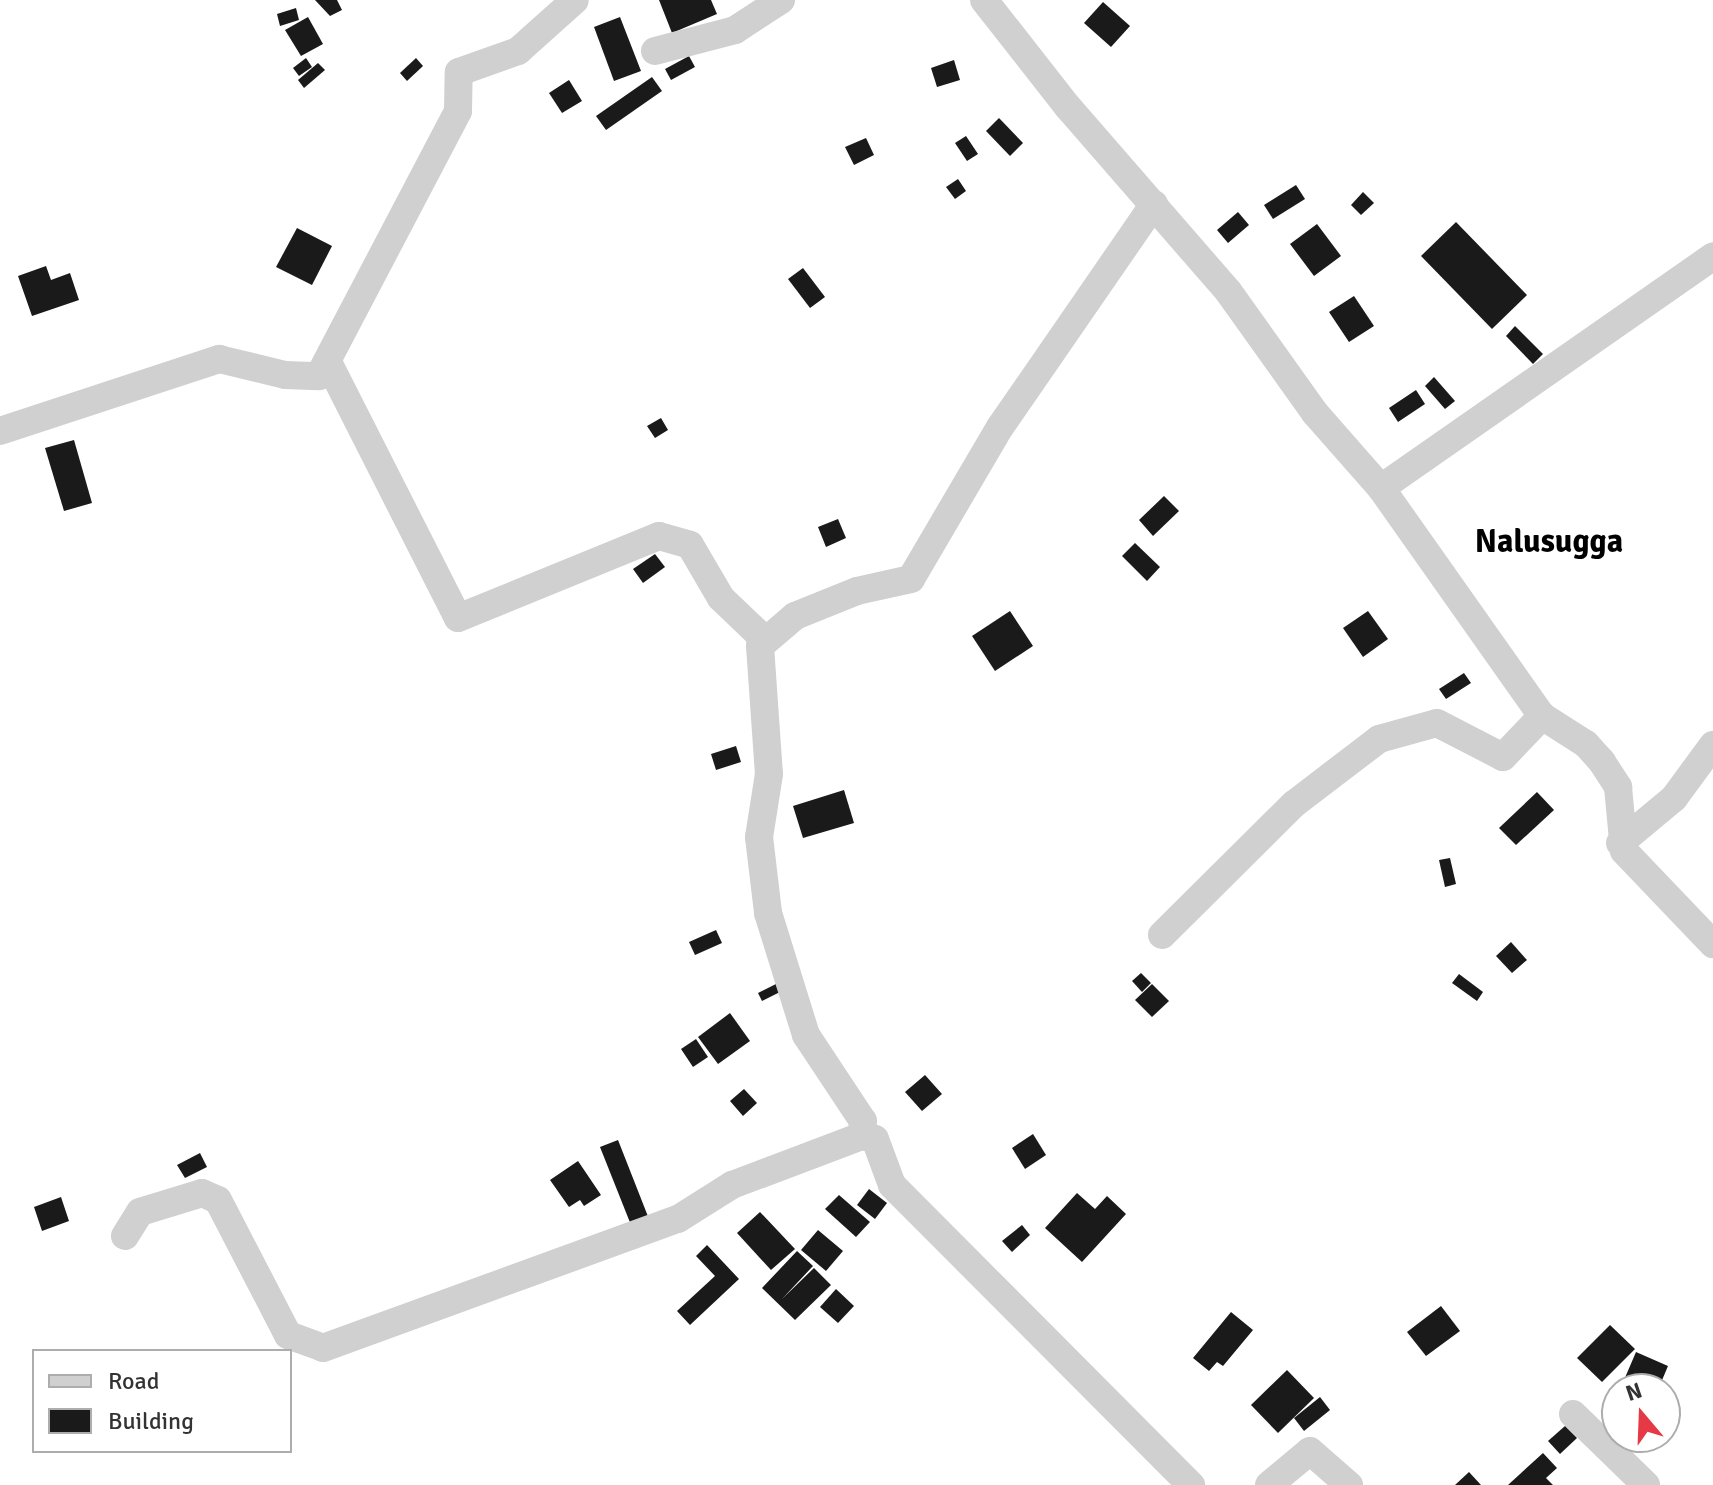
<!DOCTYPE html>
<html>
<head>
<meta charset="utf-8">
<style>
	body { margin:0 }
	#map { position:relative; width:1713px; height:1485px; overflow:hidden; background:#fff; font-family:Signika,sans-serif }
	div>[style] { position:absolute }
	.building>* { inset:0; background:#1a1a1a }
	.minor>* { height:28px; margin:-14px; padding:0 14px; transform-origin:14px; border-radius:14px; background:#d0d0d0 }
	span { translate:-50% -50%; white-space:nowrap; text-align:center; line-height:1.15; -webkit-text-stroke:8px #fff; paint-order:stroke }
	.quarter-label { font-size:32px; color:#000; font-weight:700 }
	.legend { position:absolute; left:32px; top:1349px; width:260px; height:104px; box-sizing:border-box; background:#fff; border:2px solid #adadad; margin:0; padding:10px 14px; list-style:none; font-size:24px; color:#333 }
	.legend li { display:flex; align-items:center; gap:16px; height:40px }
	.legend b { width:40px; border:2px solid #adadad }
	.north { position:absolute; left:1601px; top:1373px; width:80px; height:80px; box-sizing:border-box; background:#fff; border:2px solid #adadad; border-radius:50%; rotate:341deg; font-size:22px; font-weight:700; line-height:32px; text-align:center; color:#333 }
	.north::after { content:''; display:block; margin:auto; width:28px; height:36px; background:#e63946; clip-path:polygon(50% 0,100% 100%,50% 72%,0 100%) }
</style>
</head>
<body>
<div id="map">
	<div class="building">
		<i style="clip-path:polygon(315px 0,337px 0,342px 10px,330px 16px)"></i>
		<i style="clip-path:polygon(659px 0,711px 0,717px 14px,672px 33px)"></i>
		<i style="clip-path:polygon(1103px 2px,1130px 26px,1111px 47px,1084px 23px)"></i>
		<i style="clip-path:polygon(296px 8px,299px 20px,280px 26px,277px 14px)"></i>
		<i style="clip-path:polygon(308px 17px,323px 44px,301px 56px,285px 30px)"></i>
		<i style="clip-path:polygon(620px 17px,641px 71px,614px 81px,594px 27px)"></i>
		<i style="clip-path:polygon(689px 56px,695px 67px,671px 80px,665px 69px)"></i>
		<i style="clip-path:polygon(306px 58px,312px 67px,299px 76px,293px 68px)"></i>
		<i style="clip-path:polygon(416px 58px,423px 66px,407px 81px,400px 73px)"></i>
		<i style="clip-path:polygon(954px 60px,960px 80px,937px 87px,931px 68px)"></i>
		<i style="clip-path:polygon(318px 63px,325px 70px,304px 88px,298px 80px)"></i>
		<i style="clip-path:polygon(652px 77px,662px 91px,606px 130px,596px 116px)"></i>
		<i style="clip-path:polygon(569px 80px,582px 101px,562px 113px,549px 93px)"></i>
		<i style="clip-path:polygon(999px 118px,1023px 143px,1010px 156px,986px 131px)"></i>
		<i style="clip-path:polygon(966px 136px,978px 154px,967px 161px,955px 143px)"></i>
		<i style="clip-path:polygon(866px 138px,874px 155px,854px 165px,845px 147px)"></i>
		<i style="clip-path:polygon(958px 179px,966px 191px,955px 199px,946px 187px)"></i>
		<i style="clip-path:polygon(1296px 185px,1305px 199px,1273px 219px,1264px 205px)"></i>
		<i style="clip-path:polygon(1363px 192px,1374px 203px,1361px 215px,1351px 205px)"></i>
		<i style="clip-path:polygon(1238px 212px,1249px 225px,1228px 243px,1217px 230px)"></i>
		<i style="clip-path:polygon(1456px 222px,1527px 295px,1492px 329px,1421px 256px)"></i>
		<i style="clip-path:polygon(1317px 224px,1341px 256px,1314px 276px,1290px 244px)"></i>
		<i style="clip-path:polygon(297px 228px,332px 246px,312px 285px,276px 267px)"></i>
		<i style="clip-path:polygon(46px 266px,51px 280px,70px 273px,79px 300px,32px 316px,18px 276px)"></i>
		<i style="clip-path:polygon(803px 268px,825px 297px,810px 308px,788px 279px)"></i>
		<i style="clip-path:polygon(1354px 296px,1374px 326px,1349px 342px,1329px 312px)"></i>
		<i style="clip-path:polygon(1515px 326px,1543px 354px,1533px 364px,1506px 336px)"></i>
		<i style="clip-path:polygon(1434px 377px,1455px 401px,1445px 409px,1425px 386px)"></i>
		<i style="clip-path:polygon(1416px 390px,1425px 404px,1398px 422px,1389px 408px)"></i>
		<i style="clip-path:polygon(661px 418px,668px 430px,655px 438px,647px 426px)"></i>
		<i style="clip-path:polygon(74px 440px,92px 503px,64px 511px,45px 448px)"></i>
		<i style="clip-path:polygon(1164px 496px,1179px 511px,1153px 536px,1139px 520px)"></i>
		<i style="clip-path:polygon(838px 519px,846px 538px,826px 547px,818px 527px)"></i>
		<i style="clip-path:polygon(1135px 543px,1160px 567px,1147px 581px,1122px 556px)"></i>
		<i style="clip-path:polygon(655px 554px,665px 567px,643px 583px,633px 569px)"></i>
		<i style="clip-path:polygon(1010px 611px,1033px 646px,995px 671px,972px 636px)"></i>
		<i style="clip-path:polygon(1368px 611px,1388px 639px,1363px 657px,1343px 628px)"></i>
		<i style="clip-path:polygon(1464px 673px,1471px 683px,1446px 699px,1439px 689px)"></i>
		<i style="clip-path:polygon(736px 746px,741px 762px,716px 770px,711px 754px)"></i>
		<i style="clip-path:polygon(844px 790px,854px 823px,803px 838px,793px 806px)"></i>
		<i style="clip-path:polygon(1537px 792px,1554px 810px,1516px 845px,1499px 828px)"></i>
		<i style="clip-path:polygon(1450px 858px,1456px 884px,1445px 887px,1439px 860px)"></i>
		<i style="clip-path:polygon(716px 930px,722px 943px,695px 955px,689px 942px)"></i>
		<i style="clip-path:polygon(1511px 942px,1527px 960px,1512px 973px,1496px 956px)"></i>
		<i style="clip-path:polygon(1141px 973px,1151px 983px,1142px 992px,1132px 981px)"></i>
		<i style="clip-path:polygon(1459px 974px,1483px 992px,1477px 1001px,1452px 983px)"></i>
		<i style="clip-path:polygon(778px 983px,782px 991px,762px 1001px,758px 993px)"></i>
		<i style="clip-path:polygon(1152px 984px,1169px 1001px,1152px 1017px,1135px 1000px)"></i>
		<i style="clip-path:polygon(730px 1013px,750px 1041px,718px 1064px,698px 1037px)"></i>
		<i style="clip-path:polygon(696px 1039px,708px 1057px,693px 1067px,681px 1049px)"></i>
		<i style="clip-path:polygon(925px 1075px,942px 1094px,922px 1111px,905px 1092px)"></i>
		<i style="clip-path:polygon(744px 1089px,757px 1103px,743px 1116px,730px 1101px)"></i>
		<i style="clip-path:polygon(1033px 1134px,1046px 1155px,1025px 1169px,1012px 1148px)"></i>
		<i style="clip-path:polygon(618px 1140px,649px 1219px,631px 1225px,600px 1147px)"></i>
		<i style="clip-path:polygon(200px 1153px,207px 1167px,185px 1178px,177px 1165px)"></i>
		<i style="clip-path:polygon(578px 1161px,601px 1195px,584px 1206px,580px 1200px,569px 1207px,550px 1180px)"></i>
		<i style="clip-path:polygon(869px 1189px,887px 1203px,875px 1219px,857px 1205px)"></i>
		<i style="clip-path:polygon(1077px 1193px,1095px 1209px,1107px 1196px,1126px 1214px,1082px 1262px,1045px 1228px)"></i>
		<i style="clip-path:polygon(839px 1195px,870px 1222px,856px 1237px,825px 1209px)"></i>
		<i style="clip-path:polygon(61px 1197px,69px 1221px,42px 1231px,34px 1207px)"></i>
		<i style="clip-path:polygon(760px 1212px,795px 1249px,771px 1270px,737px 1233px)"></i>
		<i style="clip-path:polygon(1022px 1225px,1030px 1235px,1012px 1252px,1002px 1241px)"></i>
		<i style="clip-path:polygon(818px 1230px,843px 1251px,826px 1271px,801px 1250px)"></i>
		<i style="clip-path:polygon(707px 1245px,739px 1279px,690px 1325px,677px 1311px,715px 1276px,696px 1256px)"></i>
		<i style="clip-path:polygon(797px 1251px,813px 1266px,782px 1299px,814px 1268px,831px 1285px,795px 1320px,762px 1288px)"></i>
		<i style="clip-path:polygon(836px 1289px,854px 1306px,838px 1323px,820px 1307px)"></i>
		<i style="clip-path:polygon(1441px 1306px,1460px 1331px,1426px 1356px,1407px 1332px)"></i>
		<i style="clip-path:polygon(1231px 1312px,1253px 1330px,1223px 1366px,1217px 1362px,1209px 1371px,1193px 1358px)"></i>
		<i style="clip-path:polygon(1610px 1325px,1635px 1349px,1602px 1382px,1577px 1358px)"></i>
		<i style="clip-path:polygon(1636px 1352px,1668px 1366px,1660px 1385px,1649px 1380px,1645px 1389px,1621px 1387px)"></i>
		<i style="clip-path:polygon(1287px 1370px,1314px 1398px,1278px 1433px,1251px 1405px)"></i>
		<i style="clip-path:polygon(1320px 1397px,1330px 1410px,1304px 1431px,1294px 1418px)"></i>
		<i style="clip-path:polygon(1565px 1426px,1577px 1438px,1560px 1454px,1548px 1441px)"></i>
		<i style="clip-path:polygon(1543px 1453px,1557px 1468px,1546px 1478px,1553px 1485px,1508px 1485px)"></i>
		<i style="clip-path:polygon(1469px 1472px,1481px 1485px,1455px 1485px)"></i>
	</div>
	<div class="minor">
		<i style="left:984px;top:0;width:136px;rotate:51.9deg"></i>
		<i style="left:1068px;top:107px;width:244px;rotate:49deg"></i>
		<i style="left:1228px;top:291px;width:150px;rotate:54.5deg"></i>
		<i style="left:1315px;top:413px;width:100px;rotate:48.7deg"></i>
		<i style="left:1381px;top:488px;width:279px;rotate:54.8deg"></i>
		<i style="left:1542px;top:716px;width:52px;rotate:32.5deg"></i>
		<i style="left:1586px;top:744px;width:24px;rotate:48deg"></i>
		<i style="left:1602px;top:762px;width:30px;rotate:57deg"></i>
		<i style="left:1618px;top:787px;width:64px;rotate:84.6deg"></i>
		<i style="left:1624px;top:851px;width:129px;rotate:46.3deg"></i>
		<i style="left:655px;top:51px;width:83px;rotate:-14.7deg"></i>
		<i style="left:735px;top:30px;width:55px;rotate:-33.1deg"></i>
		<i style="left:1154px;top:204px;width:271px;rotate:124.6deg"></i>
		<i style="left:1000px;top:427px;width:176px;rotate:120.4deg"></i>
		<i style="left:911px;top:579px;width:55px;rotate:167.5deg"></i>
		<i style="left:857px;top:591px;width:67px;rotate:158deg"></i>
		<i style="left:795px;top:616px;width:46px;rotate:139.4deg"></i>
		<i style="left:760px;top:646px;width:128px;rotate:86deg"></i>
		<i style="left:769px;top:774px;width:64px;rotate:99deg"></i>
		<i style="left:759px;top:837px;width:77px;rotate:83.2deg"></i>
		<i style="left:768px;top:913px;width:128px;rotate:72.7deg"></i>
		<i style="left:806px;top:1035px;width:103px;rotate:56.5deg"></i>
		<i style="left:863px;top:1121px;width:15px;rotate:94deg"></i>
		<i style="left:862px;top:1136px;width:13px;rotate:13deg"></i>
		<i style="left:875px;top:1139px;width:49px;rotate:69.7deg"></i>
		<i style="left:892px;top:1185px;width:424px;rotate:45.1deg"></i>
		<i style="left:328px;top:362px;width:287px;rotate:63.1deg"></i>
		<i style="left:458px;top:618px;width:217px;rotate:-22.2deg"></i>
		<i style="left:659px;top:536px;width:32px;rotate:16deg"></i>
		<i style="left:690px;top:545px;width:61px;rotate:59.7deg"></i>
		<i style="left:721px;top:598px;width:61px;rotate:43.7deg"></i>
		<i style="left:0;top:431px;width:231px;rotate:-18.2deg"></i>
		<i style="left:219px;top:359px;width:68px;rotate:13.6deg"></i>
		<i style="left:285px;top:375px;width:34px;rotate:2deg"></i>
		<i style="left:319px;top:376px;width:299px;rotate:-62.3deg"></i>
		<i style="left:458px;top:111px;width:39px;rotate:-89deg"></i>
		<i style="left:459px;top:72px;width:63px;rotate:-19.6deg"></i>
		<i style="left:518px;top:51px;width:76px;rotate:-41.8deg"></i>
		<i style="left:1381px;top:488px;width:405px;rotate:-34.9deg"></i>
		<i style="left:1620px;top:843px;width:70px;rotate:-39.8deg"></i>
		<i style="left:1674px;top:798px;width:66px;rotate:-53.7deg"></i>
		<i style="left:1162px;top:935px;width:186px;rotate:-44.8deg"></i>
		<i style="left:1294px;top:804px;width:107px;rotate:-37.4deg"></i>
		<i style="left:1379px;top:739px;width:60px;rotate:-15.4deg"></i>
		<i style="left:1437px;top:723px;width:74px;rotate:27.3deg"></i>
		<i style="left:1503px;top:757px;width:57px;rotate:-46.4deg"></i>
		<i style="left:125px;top:1236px;width:28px;rotate:-58deg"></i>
		<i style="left:140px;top:1212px;width:65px;rotate:-17deg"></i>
		<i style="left:202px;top:1193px;width:17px;rotate:24deg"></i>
		<i style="left:218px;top:1200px;width:152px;rotate:62.6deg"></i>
		<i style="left:288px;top:1335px;width:37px;rotate:20deg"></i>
		<i style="left:323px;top:1348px;width:378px;rotate:-20deg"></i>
		<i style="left:678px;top:1219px;width:64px;rotate:-32.2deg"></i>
		<i style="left:732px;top:1185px;width:139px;rotate:-20.7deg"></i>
		<i style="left:1573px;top:1414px;width:102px;rotate:44.2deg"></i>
		<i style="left:1269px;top:1485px;width:53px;rotate:-39.7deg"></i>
		<i style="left:1310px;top:1451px;width:52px;rotate:41.1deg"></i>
	</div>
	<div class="quarter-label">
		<span style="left:1549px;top:542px">Nalusugga</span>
	</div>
	<ul class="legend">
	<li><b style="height:10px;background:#d0d0d0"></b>Road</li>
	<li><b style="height:22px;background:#1a1a1a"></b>Building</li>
	</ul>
	<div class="north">N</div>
</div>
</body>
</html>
